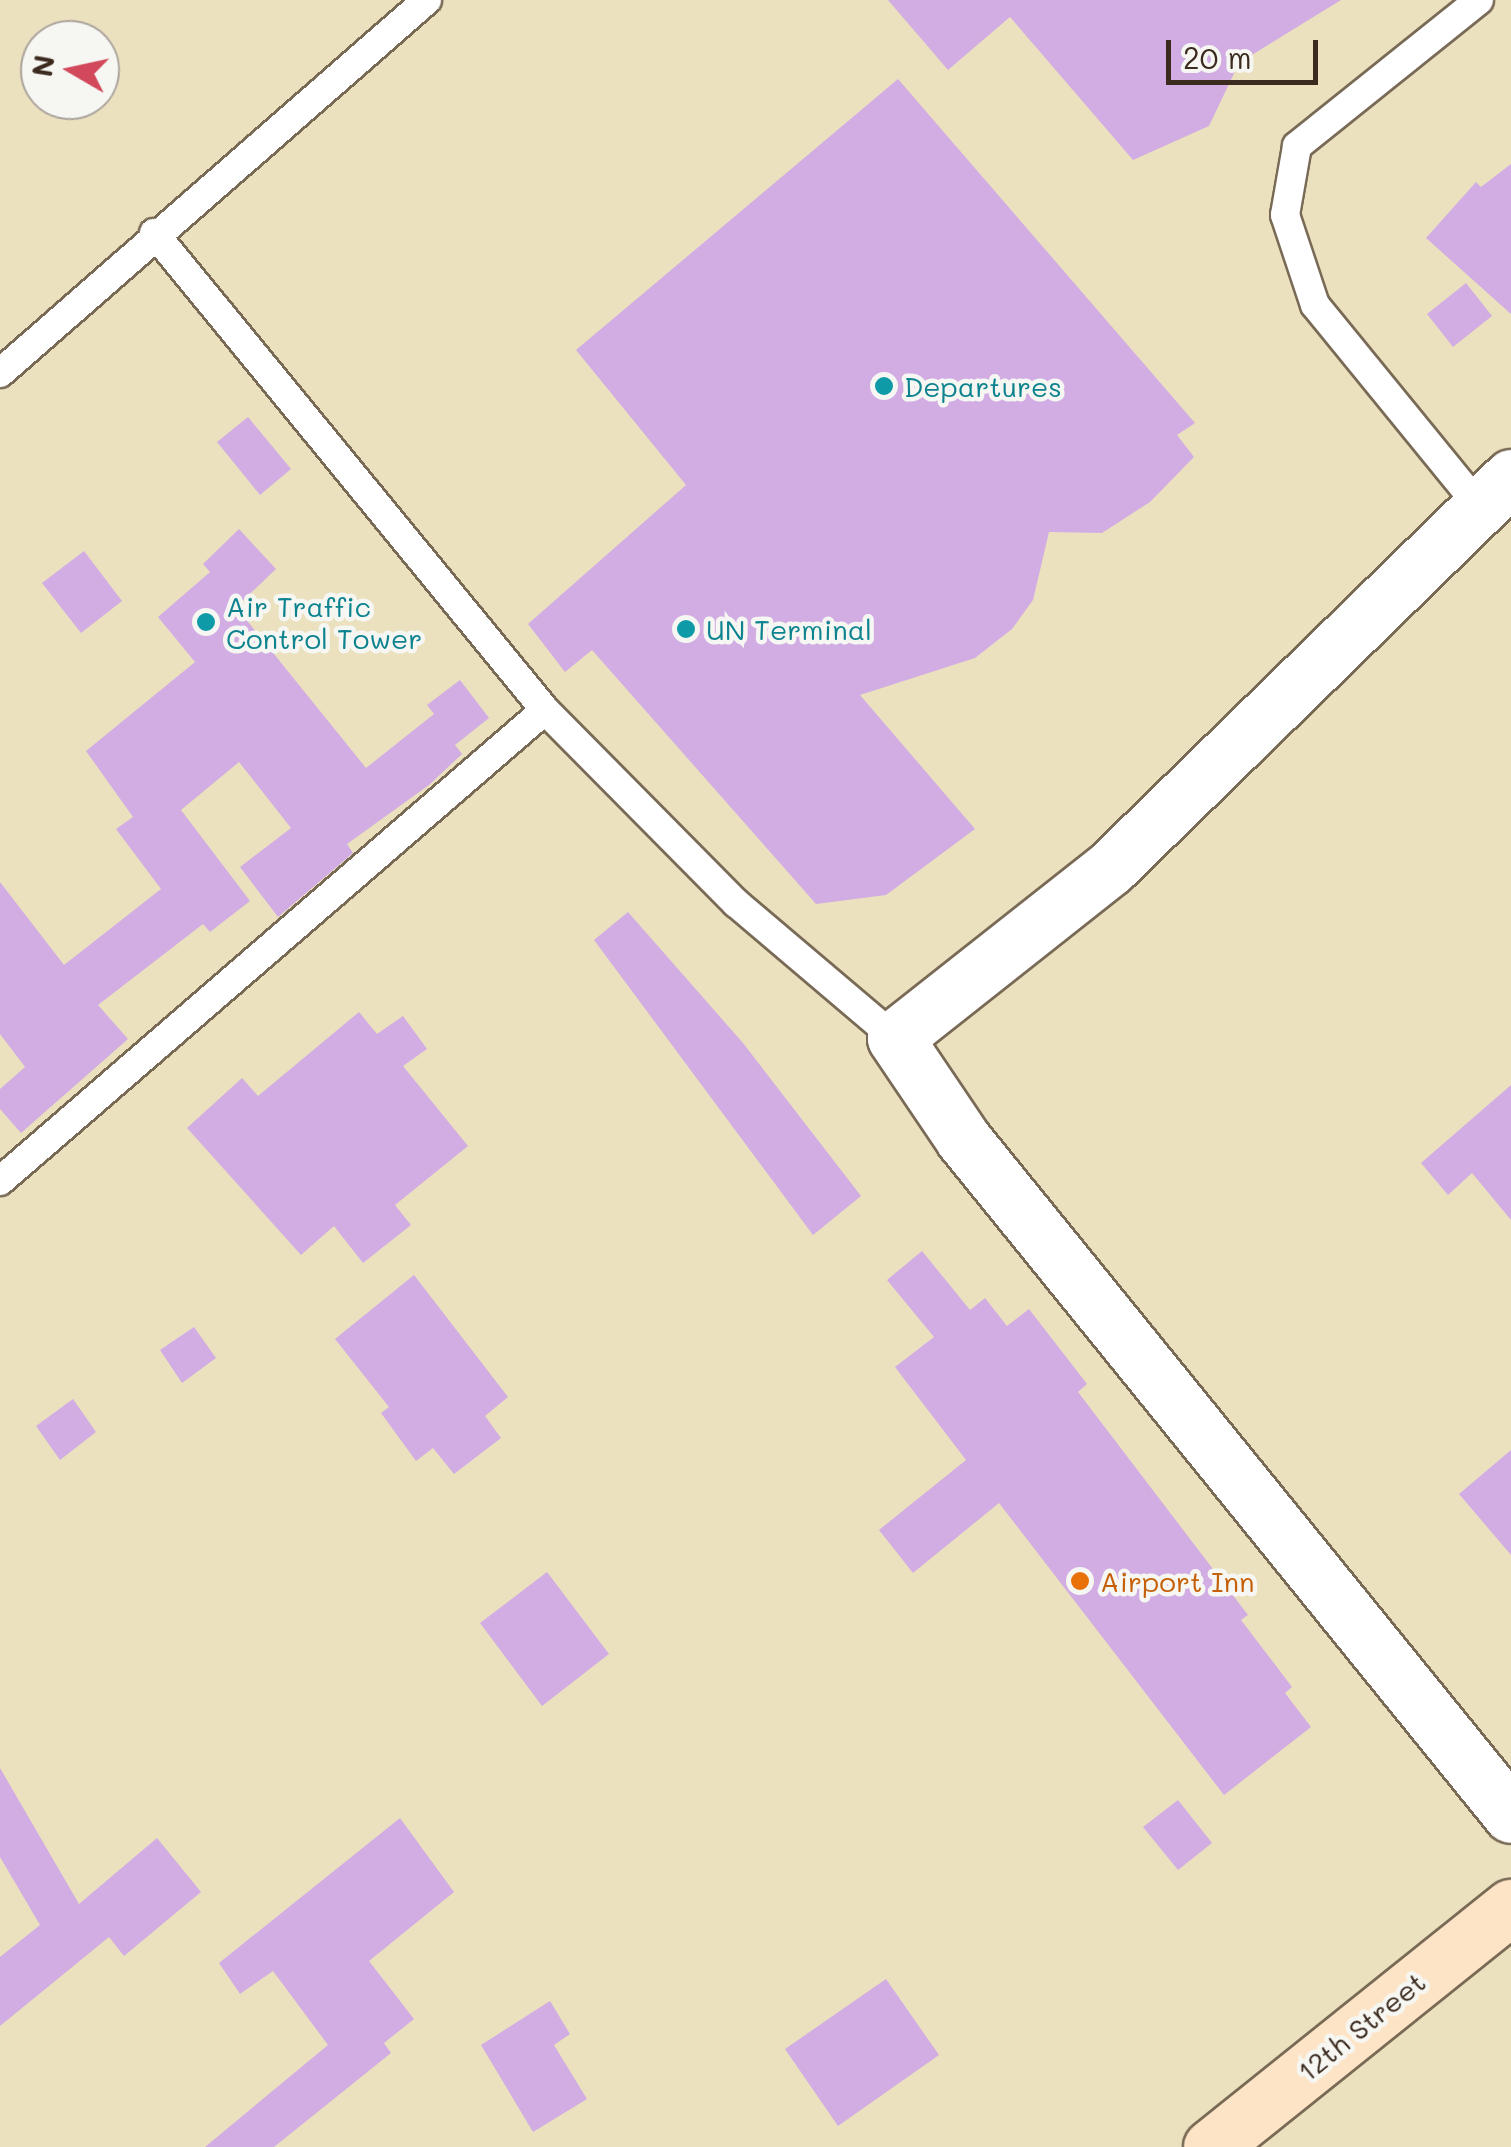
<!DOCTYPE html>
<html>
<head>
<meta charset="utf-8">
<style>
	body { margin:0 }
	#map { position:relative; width:1511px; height:2147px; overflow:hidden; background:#ebe1bf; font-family:Mali,sans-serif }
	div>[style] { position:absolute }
	.building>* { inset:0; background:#d1ade3 }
	.roads { filter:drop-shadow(2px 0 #796a56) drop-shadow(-2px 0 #796a56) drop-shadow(0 2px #796a56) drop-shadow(0 -2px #796a56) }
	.lane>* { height:28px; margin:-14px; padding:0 14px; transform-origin:14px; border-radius:14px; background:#fff }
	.street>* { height:55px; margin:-27.5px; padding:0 27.5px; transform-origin:27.5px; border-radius:27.5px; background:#fff }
	.secondary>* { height:55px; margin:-27.5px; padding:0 27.5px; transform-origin:27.5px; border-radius:27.5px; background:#fee4c6 }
	.dots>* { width:28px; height:28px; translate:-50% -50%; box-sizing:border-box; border:5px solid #f6f6f2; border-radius:50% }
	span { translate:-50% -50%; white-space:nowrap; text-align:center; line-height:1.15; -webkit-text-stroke:9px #f6f6f2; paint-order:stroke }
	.culture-label { font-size:28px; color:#0d838f }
	.left { translate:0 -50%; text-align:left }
	.food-label { font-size:28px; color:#c56008 }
	.street-label { font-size:28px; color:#3b2a1e }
	.north { position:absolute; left:20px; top:20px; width:100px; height:100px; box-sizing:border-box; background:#f6f6f2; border:2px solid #aba49d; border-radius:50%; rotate:279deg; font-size:28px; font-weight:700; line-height:40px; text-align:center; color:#3b2a1e }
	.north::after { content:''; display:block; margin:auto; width:35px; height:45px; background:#d1495b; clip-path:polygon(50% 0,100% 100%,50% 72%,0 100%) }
	.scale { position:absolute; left:1166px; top:40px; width:152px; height:45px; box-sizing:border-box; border:5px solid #3b2a1e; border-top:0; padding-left:12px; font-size:30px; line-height:35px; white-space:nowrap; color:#3b2a1e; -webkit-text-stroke:8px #f6f6f2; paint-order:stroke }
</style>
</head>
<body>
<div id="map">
	<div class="building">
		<i style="clip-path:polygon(888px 0,1341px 0,1239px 63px,1209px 126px,1133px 160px,1010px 17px,948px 70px)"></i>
		<i style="clip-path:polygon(898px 79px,1195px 423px,1177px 435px,1194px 457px,1150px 502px,1102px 533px,1049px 532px,1033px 600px,1012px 629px,975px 658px,860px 695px,975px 829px,886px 895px,816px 904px,592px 650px,565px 672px,528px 624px,686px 485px,576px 350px)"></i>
		<i style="clip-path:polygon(1511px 164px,1511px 314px,1426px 238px,1476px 182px,1481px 187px)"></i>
		<i style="clip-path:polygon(1466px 283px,1492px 316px,1453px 347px,1427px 314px)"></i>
		<i style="clip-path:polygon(248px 417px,291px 469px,260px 495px,217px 442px)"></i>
		<i style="clip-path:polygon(239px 529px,276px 569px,236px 607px,366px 768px,434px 714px,427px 705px,460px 680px,489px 718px,455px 745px,462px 754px,429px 785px,347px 844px,353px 853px,278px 917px,240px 867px,291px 828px,239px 762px,181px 810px,250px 901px,210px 932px,203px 924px,98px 1005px,128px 1039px,21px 1133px,0 1109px,0 1089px,25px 1067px,0 1034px,0 882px,64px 965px,161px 889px,116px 829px,133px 817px,86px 751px,195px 662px,158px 617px,210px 572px,203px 564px)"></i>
		<i style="clip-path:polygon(84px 551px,122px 601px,81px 633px,42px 583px)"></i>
		<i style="clip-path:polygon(628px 912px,743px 1043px,861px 1196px,813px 1235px,594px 940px)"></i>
		<i style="clip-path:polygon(359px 1012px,377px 1034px,403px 1016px,427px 1049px,403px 1066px,468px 1146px,395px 1205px,411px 1225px,363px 1263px,334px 1226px,301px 1255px,187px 1128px,242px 1078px,258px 1096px)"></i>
		<i style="clip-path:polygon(1511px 1085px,1511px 1220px,1472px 1173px,1448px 1195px,1421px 1163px)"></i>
		<i style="clip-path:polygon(922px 1251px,970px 1310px,985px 1298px,1007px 1326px,1029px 1309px,1087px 1384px,1078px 1392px,1248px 1615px,1241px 1620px,1292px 1687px,1285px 1693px,1311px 1727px,1224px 1795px,999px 1503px,913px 1573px,879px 1530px,966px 1460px,895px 1367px,934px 1337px,887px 1280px)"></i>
		<i style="clip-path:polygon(414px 1275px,508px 1397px,485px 1416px,501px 1438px,454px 1474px,433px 1448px,416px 1461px,381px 1413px,389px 1407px,335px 1339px)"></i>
		<i style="clip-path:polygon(194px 1327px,216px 1358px,182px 1383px,160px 1350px)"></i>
		<i style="clip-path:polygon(73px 1399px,96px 1432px,60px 1460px,36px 1426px)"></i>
		<i style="clip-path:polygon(1511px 1450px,1511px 1555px,1459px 1494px)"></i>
		<i style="clip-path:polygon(547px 1572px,609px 1654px,542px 1706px,480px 1623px)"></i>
		<i style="clip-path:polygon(0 1768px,79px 1904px,157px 1838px,201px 1892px,124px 1956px,109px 1937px,0 2026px,0 1957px,40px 1925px,0 1857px)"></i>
		<i style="clip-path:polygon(1178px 1800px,1212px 1843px,1178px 1870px,1143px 1827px)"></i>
		<i style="clip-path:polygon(400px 1818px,454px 1892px,369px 1961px,414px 2019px,384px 2043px,391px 2053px,274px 2147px,205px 2147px,328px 2045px,273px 1971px,240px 1994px,219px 1963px)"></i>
		<i style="clip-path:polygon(886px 1979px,939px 2055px,838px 2126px,785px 2049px)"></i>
		<i style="clip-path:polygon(550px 2001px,570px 2034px,554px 2045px,587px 2099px,533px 2132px,481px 2045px)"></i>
	</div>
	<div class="roads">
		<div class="lane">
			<i style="left:154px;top:233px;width:617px;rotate:50.66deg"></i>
			<i style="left:545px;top:710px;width:272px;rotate:45.3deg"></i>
			<i style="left:736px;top:903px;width:209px;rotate:40.3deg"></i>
			<i style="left:0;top:373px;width:567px;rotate:-41.14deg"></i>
			<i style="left:1479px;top:506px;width:259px;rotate:-129.2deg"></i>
			<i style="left:1315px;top:305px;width:95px;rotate:-108.4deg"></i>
			<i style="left:1285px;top:215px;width:70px;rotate:-80.1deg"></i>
			<i style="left:1297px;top:146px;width:233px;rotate:-38.7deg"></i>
			<i style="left:0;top:1181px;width:720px;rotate:-40.83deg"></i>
		</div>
		<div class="street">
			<i style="left:1511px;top:477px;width:560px;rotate:135.72deg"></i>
			<i style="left:1110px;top:868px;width:274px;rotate:141.7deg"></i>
			<i style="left:895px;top:1038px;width:122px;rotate:56deg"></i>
			<i style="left:963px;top:1139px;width:870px;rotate:50.97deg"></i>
		</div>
		<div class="secondary">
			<i style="left:1211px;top:2147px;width:384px;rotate:-38.7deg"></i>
		</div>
	</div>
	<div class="dots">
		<i style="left:884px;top:386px;background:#0f9aa8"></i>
		<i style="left:206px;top:622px;background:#0f9aa8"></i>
		<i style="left:686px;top:629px;background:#0f9aa8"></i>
		<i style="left:1080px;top:1581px;background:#e8710a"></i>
	</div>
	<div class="culture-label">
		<span class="left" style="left:904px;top:386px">Departures</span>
		<span class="left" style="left:226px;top:622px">Air Traffic<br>Control Tower</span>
		<span class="left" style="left:706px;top:629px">UN Terminal</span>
	</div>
	<div class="food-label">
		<span class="left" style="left:1100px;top:1581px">Airport Inn</span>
	</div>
	<div class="street-label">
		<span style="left:1361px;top:2026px;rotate:-39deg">12th Street</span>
	</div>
	<div class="north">N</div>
	<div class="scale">20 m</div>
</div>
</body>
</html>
